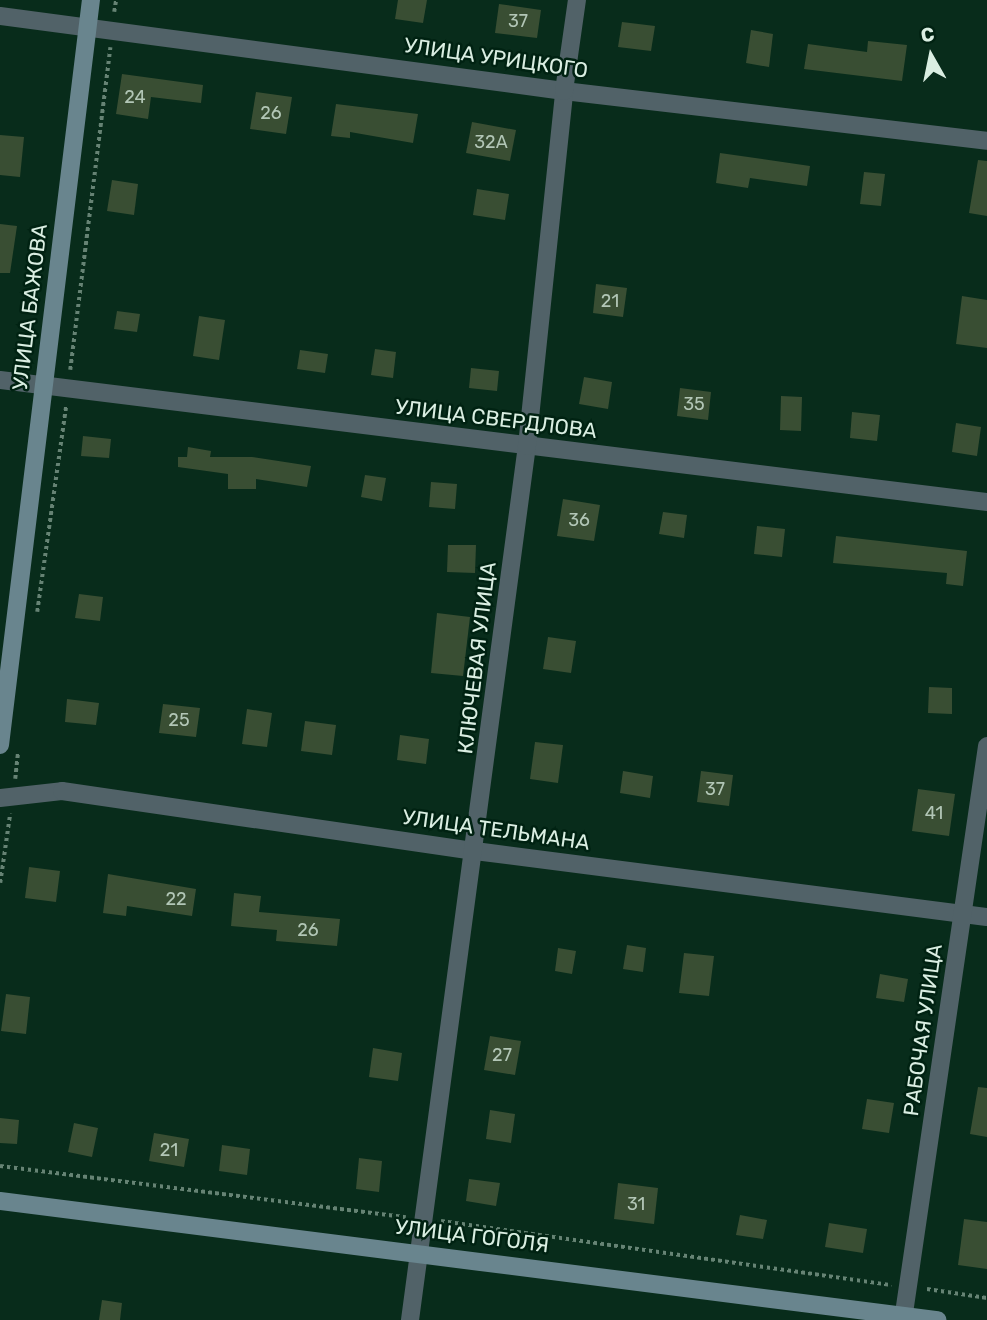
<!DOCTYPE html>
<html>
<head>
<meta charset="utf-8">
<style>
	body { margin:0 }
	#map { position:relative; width:987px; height:1320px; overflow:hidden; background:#082c1b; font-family:Rubik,sans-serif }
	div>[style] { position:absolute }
	.building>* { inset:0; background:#394e33 }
	.path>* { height:3.5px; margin-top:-1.75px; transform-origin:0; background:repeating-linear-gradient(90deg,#668374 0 3.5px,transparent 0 7px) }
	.street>* { height:18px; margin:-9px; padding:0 9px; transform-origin:9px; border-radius:9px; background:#516268 }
	.secondary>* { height:18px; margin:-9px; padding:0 9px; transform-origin:9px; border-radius:9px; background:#69858e }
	span { translate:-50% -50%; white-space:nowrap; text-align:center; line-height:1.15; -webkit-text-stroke:5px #002212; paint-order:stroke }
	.number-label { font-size:18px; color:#b2c6b6 }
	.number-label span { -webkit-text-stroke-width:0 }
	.street-label { font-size:21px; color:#daeee2 }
	.north { position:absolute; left:896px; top:21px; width:70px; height:70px; -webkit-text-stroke:5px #002212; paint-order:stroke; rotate:351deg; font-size:19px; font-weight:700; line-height:28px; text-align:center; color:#daeee2 }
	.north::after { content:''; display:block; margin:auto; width:24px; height:32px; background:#daeee2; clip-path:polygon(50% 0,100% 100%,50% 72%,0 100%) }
</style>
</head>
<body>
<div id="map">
	<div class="building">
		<i style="clip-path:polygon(398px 0,427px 0,423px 23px,395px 19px)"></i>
		<i style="clip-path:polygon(499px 4px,541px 10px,537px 38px,495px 33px)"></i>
		<i style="clip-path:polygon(622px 22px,655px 26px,651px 51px,618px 47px)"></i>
		<i style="clip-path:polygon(751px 30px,773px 34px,769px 67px,746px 63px)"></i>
		<i style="clip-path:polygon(868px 41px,907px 45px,902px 81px,804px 69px,808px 44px,867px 52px)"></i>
		<i style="clip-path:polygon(122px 74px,203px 85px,201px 103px,151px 97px,148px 119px,116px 114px)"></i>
		<i style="clip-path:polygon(256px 92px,292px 97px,286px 134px,250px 129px)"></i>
		<i style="clip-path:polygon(336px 104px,418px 114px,413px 143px,350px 132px,350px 138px,331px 136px)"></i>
		<i style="clip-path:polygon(472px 122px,516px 130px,510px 161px,466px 153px)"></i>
		<i style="clip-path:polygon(0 135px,24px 137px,20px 177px,0 175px)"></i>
		<i style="clip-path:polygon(720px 153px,810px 166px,807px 186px,750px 178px,748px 188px,716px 183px)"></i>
		<i style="clip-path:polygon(978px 160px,987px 161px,987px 216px,969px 213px)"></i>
		<i style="clip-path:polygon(864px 172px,885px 174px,881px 206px,860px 204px)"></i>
		<i style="clip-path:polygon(112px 180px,138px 184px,134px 215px,107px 211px)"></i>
		<i style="clip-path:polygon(477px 189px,509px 194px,505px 220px,473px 215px)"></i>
		<i style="clip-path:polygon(0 224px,17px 226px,10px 273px,0 273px)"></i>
		<i style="clip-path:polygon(596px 284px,627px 288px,623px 317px,593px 313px)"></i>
		<i style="clip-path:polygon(962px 296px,987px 300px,987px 348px,956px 344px)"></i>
		<i style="clip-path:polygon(117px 311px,140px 314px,137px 332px,114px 329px)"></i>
		<i style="clip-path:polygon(199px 316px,225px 320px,219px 360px,193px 356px)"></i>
		<i style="clip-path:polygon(375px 349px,396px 352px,393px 378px,371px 375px)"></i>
		<i style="clip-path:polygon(300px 350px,328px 354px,325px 373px,297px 369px)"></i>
		<i style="clip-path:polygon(471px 368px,499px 371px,497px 391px,469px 388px)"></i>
		<i style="clip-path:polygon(584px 377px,612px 382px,608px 409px,579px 404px)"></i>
		<i style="clip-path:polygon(680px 388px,711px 392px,708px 420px,677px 416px)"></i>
		<i style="clip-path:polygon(781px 396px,802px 397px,801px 431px,780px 430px)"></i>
		<i style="clip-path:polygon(852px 412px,880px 415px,877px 441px,850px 438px)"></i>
		<i style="clip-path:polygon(956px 423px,981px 427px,977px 456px,952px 452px)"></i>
		<i style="clip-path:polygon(83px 436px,111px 439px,109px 458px,81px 456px)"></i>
		<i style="clip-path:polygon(188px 447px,211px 451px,210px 457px,252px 457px,311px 466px,307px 487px,256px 479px,256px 489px,228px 489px,228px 474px,178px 467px,178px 457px,187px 457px)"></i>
		<i style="clip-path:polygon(365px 475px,386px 478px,382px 501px,361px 497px)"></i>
		<i style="clip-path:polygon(431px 482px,457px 484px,455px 509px,429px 507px)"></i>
		<i style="clip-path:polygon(563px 499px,600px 505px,594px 541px,557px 536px)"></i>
		<i style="clip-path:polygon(663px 512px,687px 515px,684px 538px,659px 534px)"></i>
		<i style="clip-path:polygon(757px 526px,785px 529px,782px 557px,754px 554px)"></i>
		<i style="clip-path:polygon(836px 536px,967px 551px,963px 586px,946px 584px,947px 573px,833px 563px)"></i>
		<i style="clip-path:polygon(448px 545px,476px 545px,475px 573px,447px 572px)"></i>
		<i style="clip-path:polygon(79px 594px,103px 597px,100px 621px,75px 618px)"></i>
		<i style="clip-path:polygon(437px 613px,470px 617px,463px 676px,431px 673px)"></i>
		<i style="clip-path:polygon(548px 637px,576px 641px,571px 673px,543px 669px)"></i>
		<i style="clip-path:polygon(929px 687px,952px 688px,952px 714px,928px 713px)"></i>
		<i style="clip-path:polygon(67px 699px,99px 703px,96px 725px,65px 722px)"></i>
		<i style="clip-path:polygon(163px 704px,200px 708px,196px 737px,159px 733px)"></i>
		<i style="clip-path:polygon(247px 709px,272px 713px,267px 747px,242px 744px)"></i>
		<i style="clip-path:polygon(305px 721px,336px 725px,332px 755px,301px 751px)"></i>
		<i style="clip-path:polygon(400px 735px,429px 739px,426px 764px,397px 760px)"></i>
		<i style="clip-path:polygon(535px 742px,563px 745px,558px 783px,530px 779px)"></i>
		<i style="clip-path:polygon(623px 771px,653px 776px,650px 798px,620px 793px)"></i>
		<i style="clip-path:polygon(701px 771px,733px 775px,729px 806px,697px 802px)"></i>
		<i style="clip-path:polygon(918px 789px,955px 794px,949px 836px,912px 831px)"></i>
		<i style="clip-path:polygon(29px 867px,60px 871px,56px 902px,25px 898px)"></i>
		<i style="clip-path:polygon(108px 874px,196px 889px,192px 916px,127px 906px,126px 916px,103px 913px)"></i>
		<i style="clip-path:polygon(234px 893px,261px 896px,259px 912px,340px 919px,337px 946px,276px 941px,277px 930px,231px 926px)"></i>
		<i style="clip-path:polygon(627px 945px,646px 948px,643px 972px,623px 969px)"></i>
		<i style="clip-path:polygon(558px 948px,576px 951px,572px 974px,555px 971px)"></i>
		<i style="clip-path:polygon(684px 953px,714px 956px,709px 996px,679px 993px)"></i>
		<i style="clip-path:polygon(880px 974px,908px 979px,904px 1002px,876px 998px)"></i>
		<i style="clip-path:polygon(6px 994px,30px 997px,26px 1034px,1px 1031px)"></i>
		<i style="clip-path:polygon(490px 1036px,521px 1041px,515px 1075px,484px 1070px)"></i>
		<i style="clip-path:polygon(373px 1048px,402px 1053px,398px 1081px,369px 1077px)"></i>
		<i style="clip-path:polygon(978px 1087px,987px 1088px,987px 1137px,970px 1134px)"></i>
		<i style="clip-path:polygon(867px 1099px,894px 1103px,889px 1133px,862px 1129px)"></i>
		<i style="clip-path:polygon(490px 1110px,515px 1114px,511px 1143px,486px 1139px)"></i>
		<i style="clip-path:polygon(0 1118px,19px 1120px,17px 1144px,0 1143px)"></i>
		<i style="clip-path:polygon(74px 1123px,98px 1128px,92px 1157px,68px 1152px)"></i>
		<i style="clip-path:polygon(154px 1133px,189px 1139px,184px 1167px,149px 1161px)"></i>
		<i style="clip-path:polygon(222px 1145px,250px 1149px,247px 1175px,219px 1171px)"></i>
		<i style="clip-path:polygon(359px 1158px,382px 1161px,379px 1192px,356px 1189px)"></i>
		<i style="clip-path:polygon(469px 1179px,500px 1183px,496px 1206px,466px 1201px)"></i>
		<i style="clip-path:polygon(618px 1183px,658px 1188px,654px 1224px,614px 1219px)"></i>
		<i style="clip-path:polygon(740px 1215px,767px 1220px,763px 1239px,736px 1235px)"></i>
		<i style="clip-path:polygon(964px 1219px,987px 1222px,987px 1269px,958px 1265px)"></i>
		<i style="clip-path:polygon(829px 1223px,867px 1229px,863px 1253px,825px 1247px)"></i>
		<i style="clip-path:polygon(102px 1300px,122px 1303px,120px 1320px,99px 1320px)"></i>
	</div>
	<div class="path">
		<i style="left:114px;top:12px;width:12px;rotate:-81deg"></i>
		<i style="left:70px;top:370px;width:325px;rotate:-82.9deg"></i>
		<i style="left:37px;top:612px;width:209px;rotate:-82deg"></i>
		<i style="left:15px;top:779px;width:27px;rotate:-84deg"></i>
		<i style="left:0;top:883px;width:70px;rotate:-81.8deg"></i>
		<i style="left:0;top:1166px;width:409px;rotate:7.2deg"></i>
		<i style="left:441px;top:1221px;width:455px;rotate:8.1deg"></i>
		<i style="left:927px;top:1289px;width:61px;rotate:8.5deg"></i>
	</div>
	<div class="street">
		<i style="left:0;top:16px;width:569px;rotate:7.57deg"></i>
		<i style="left:564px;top:91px;width:426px;rotate:6.7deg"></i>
		<i style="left:0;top:380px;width:995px;rotate:7.05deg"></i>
		<i style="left:0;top:798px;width:62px;rotate:-6.4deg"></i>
		<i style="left:62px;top:791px;width:417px;rotate:8.3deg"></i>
		<i style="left:475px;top:851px;width:516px;rotate:7.35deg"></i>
		<i style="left:410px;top:1320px;width:882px;rotate:-82.38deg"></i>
		<i style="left:527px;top:446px;width:357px;rotate:-84deg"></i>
		<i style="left:564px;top:91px;width:92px;rotate:-81.9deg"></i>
		<i style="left:903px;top:1320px;width:580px;rotate:-81.67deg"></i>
	</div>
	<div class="secondary">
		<i style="left:0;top:745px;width:751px;rotate:-83.04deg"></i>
		<i style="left:0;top:1201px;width:945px;rotate:7.24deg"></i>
	</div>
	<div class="number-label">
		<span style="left:518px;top:21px">37</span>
		<span style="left:135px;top:97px">24</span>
		<span style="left:271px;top:113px">26</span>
		<span style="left:491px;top:142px">32А</span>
		<span style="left:610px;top:301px">21</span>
		<span style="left:694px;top:404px">35</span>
		<span style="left:579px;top:520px">36</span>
		<span style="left:179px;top:720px">25</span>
		<span style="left:715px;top:789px">37</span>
		<span style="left:934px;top:813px">41</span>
		<span style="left:176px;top:899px">22</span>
		<span style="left:308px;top:930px">26</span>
		<span style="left:502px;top:1055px">27</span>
		<span style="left:169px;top:1150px">21</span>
		<span style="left:636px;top:1204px">31</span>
	</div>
	<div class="street-label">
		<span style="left:496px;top:58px;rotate:8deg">УЛИЦА УРИЦКОГО</span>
		<span style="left:30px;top:307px;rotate:-83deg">УЛИЦА БАЖОВА</span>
		<span style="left:496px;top:419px;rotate:7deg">УЛИЦА СВЕРДЛОВА</span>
		<span style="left:477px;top:658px;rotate:-83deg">КЛЮЧЕВАЯ УЛИЦА</span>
		<span style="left:496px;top:830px;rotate:8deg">УЛИЦА ТЕЛЬМАНА</span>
		<span style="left:923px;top:1030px;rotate:-82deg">РАБОЧАЯ УЛИЦА</span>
		<span style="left:472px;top:1236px;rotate:7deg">УЛИЦА ГОГОЛЯ</span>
	</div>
	<div class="north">С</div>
</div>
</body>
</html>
